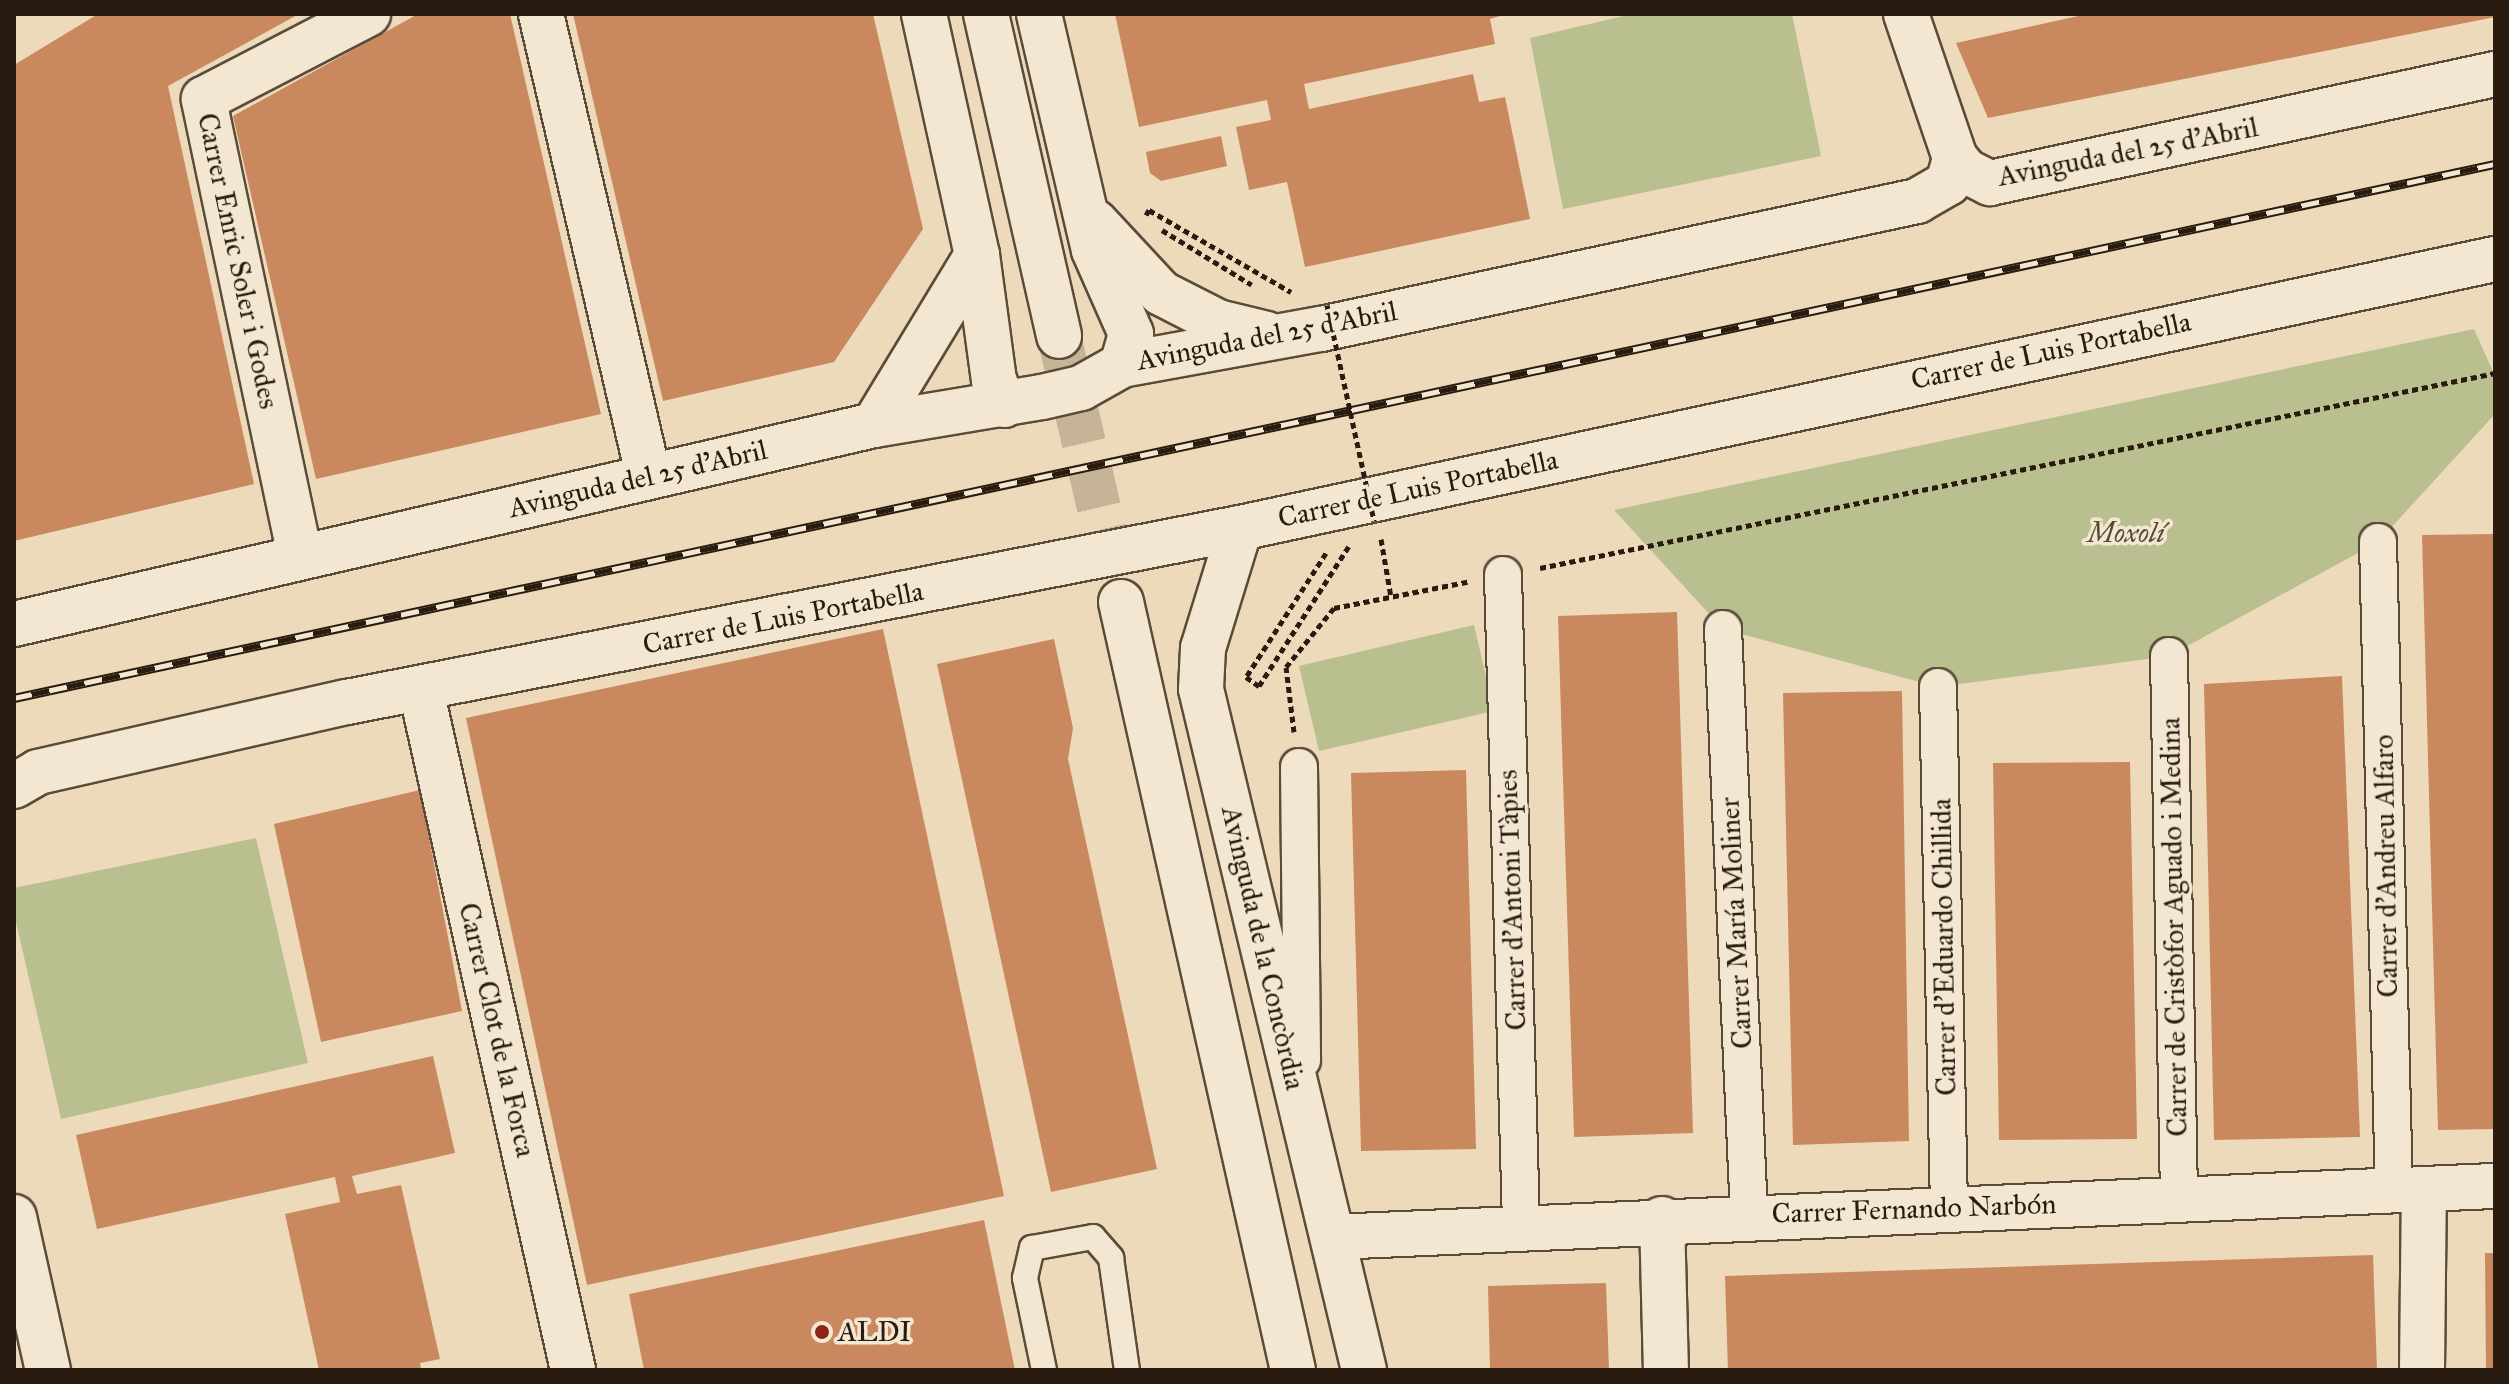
<!DOCTYPE html>
<html>
<head>
<meta charset="utf-8">
<style>
	body { margin:0 }
	#map { position:relative; width:2509px; height:1384px; overflow:hidden; background:#eddaba; font-family:"IM FELL Great Primer",serif }
	div>[style] { position:absolute }
	.green>* { inset:0; background:#b9bf8f }
	.building>* { inset:0; background:#ca885f }
	.minor-tunnel>* { height:44px; margin-top:-22px; transform-origin:0; background:repeating-linear-gradient(90deg,#c6b498 0 44px,transparent 0 66px) }
	.path>* { height:5px; margin-top:-2.5px; transform-origin:0; background:repeating-linear-gradient(90deg,#291b0f 0 6px,transparent 0 10px) }
	.roads { filter:drop-shadow(2px 0 #5a4b3a) drop-shadow(-2px 0 #5a4b3a) drop-shadow(0 2px #5a4b3a) drop-shadow(0 -2px #5a4b3a) }
	.service>* { height:24px; margin:-12px; padding:0 12px; transform-origin:12px; border-radius:12px; background:#f3e7d2 }
	.pedestrian>* { height:36px; margin:-18px; padding:0 18px; transform-origin:18px; border-radius:18px; background:#f3e7d2 }
	.minor>* { height:44px; margin:-22px; padding:0 22px; transform-origin:22px; border-radius:22px; background:#f3e7d2 }
	.rail>* { height:9px; margin-top:-4.5px; transform-origin:0; background:repeating-linear-gradient(90deg,#f3e7d2 0 18px,#291b0f 0 36px); box-sizing:border-box; border-block:2px solid #291b0f }
	.path-bridge>* { height:5px; margin-top:-2.5px; transform-origin:0; background:repeating-linear-gradient(90deg,#291b0f 0 6px,transparent 0 10px) }
	.dots>* { width:22px; height:22px; translate:-50% -50%; box-sizing:border-box; border:4px solid #f3e7d2; border-radius:50% }
	span { translate:-50% -50%; white-space:nowrap; text-align:center; line-height:1.15; -webkit-text-stroke:7px #f3e7d2; paint-order:stroke }
	.street-label { font-size:28px; color:#291b0f }
	.park-label { font-size:28px; color:#544c35; font-style:italic }
	.poi-label { font-size:28px; color:#291b0f }
	.left { translate:0 -50%; text-align:left }
	.frame { position:absolute; inset:0; border:16px solid #291b0f; pointer-events:none }
</style>
</head>
<body>
<div id="map">
	<div class="green">
		<i style="clip-path:polygon(1632px 14px,1792px 14px,1821px 156px,1563px 209px,1530px 38px)"></i>
		<i style="clip-path:polygon(2474px 329px,2495px 376px,2495px 414px,2378px 542px,2169px 656px,1938px 687px,1723px 629px,1614px 510px)"></i>
		<i style="clip-path:polygon(1474px 625px,1494px 711px,1319px 751px,1299px 666px)"></i>
		<i style="clip-path:polygon(256px 838px,308px 1063px,61px 1119px,14px 913px,14px 888px)"></i>
	</div>
	<div class="building">
		<i style="clip-path:polygon(98px 14px,299px 14px,168px 86px,254px 484px,14px 541px,14px 65px)"></i>
		<i style="clip-path:polygon(418px 14px,510px 14px,601px 414px,316px 479px,233px 116px)"></i>
		<i style="clip-path:polygon(573px 14px,873px 14px,923px 229px,834px 362px,663px 401px)"></i>
		<i style="clip-path:polygon(1115px 14px,1507px 14px,1490px 19px,1495px 44px,1304px 84px,1309px 109px,1473px 74px,1479px 102px,1505px 97px,1530px 219px,1305px 267px,1287px 182px,1249px 190px,1236px 127px,1271px 120px,1267px 100px,1139px 127px)"></i>
		<i style="clip-path:polygon(2087px 14px,2495px 14px,2495px 17px,1988px 118px,1956px 43px)"></i>
		<i style="clip-path:polygon(1221px 136px,1227px 166px,1161px 181px,1150px 173px,1146px 152px)"></i>
		<i style="clip-path:polygon(2495px 534px,2495px 1129px,2438px 1130px,2422px 535px)"></i>
		<i style="clip-path:polygon(1677px 612px,1693px 1133px,1574px 1137px,1558px 616px)"></i>
		<i style="clip-path:polygon(883px 629px,1004px 1196px,587px 1285px,466px 718px)"></i>
		<i style="clip-path:polygon(1054px 639px,1073px 728px,1068px 759px,1157px 1169px,1051px 1192px,937px 664px)"></i>
		<i style="clip-path:polygon(2342px 676px,2360px 1137px,2214px 1140px,2204px 684px)"></i>
		<i style="clip-path:polygon(1902px 691px,1909px 1141px,1793px 1145px,1783px 693px)"></i>
		<i style="clip-path:polygon(2130px 762px,2137px 1139px,1999px 1140px,1993px 763px)"></i>
		<i style="clip-path:polygon(1466px 770px,1476px 1149px,1361px 1151px,1351px 773px)"></i>
		<i style="clip-path:polygon(420px 790px,462px 1011px,321px 1042px,274px 824px)"></i>
		<i style="clip-path:polygon(433px 1056px,455px 1153px,352px 1176px,357px 1194px,401px 1185px,440px 1359px,420px 1363px,421px 1370px,319px 1370px,285px 1214px,340px 1202px,335px 1177px,97px 1229px,76px 1135px)"></i>
		<i style="clip-path:polygon(984px 1220px,1015px 1370px,644px 1370px,629px 1294px)"></i>
		<i style="clip-path:polygon(2485px 1253px,2495px 1253px,2495px 1370px,2486px 1370px)"></i>
		<i style="clip-path:polygon(2373px 1255px,2377px 1370px,1728px 1370px,1725px 1276px)"></i>
		<i style="clip-path:polygon(1606px 1283px,1609px 1370px,1490px 1370px,1488px 1286px)"></i>
	</div>
	<div class="minor-tunnel">
		<i style="left:1059px;top:336px;width:273px;rotate:76.9deg"></i>
	</div>
	<div class="path">
		<i style="left:1146px;top:215px;width:6px;rotate:-59deg"></i>
		<i style="left:1149px;top:210px;width:164px;rotate:30deg"></i>
		<i style="left:1162px;top:230px;width:105px;rotate:31.4deg"></i>
		<i style="left:1381px;top:539px;width:59px;rotate:80.2deg"></i>
		<i style="left:1326px;top:553px;width:148px;rotate:122.8deg"></i>
		<i style="left:1246px;top:677px;width:16px;rotate:35deg"></i>
		<i style="left:1259px;top:686px;width:166px;rotate:-57.3deg"></i>
		<i style="left:1540px;top:568px;width:975px;rotate:-11.54deg"></i>
		<i style="left:1294px;top:732px;width:65px;rotate:-97deg"></i>
		<i style="left:1286px;top:667px;width:76px;rotate:-50.9deg"></i>
		<i style="left:1334px;top:608px;width:136px;rotate:-11.1deg"></i>
	</div>
	<div class="roads">
		<div class="service">
			<i style="left:1044px;top:1370px;width:94px;rotate:-101.7deg"></i>
			<i style="left:1025px;top:1278px;width:31px;rotate:-77deg"></i>
			<i style="left:1032px;top:1248px;width:62px;rotate:-10.2deg"></i>
			<i style="left:1093px;top:1237px;width:28px;rotate:49deg"></i>
			<i style="left:1111px;top:1258px;width:113px;rotate:81.9deg"></i>
		</div>
		<div class="pedestrian">
			<i style="left:2378px;top:542px;width:648px;rotate:88.59deg"></i>
			<i style="left:1503px;top:575px;width:650px;rotate:88.41deg"></i>
			<i style="left:1723px;top:629px;width:588px;rotate:87.46deg"></i>
			<i style="left:2169px;top:656px;width:543px;rotate:88.94deg"></i>
			<i style="left:1938px;top:687px;width:521px;rotate:88.79deg"></i>
			<i style="left:1299px;top:767px;width:293px;rotate:89.4deg"></i>
		</div>
		<div class="minor">
			<i style="left:541px;top:14px;width:475px;rotate:76.9deg"></i>
			<i style="left:924px;top:14px;width:247px;rotate:77.6deg"></i>
			<i style="left:977px;top:255px;width:126px;rotate:82.3deg"></i>
			<i style="left:994px;top:380px;width:27px;rotate:68deg"></i>
			<i style="left:986px;top:14px;width:330px;rotate:77.2deg"></i>
			<i style="left:1039px;top:14px;width:242px;rotate:76.9deg"></i>
			<i style="left:1094px;top:250px;width:92px;rotate:66.2deg"></i>
			<i style="left:1131px;top:334px;width:32px;rotate:106deg"></i>
			<i style="left:1906px;top:14px;width:152px;rotate:71.2deg"></i>
			<i style="left:1955px;top:158px;width:17px;rotate:50deg"></i>
			<i style="left:1966px;top:171px;width:27px;rotate:27deg"></i>
			<i style="left:1990px;top:183px;width:517px;rotate:-12.18deg"></i>
			<i style="left:1095px;top:222px;width:97px;rotate:47.1deg"></i>
			<i style="left:1161px;top:293px;width:64px;rotate:27deg"></i>
			<i style="left:1218px;top:322px;width:50px;rotate:13.8deg"></i>
			<i style="left:874px;top:425px;width:199px;rotate:-58.8deg"></i>
			<i style="left:1240px;top:528px;width:126px;rotate:107.1deg"></i>
			<i style="left:1203px;top:648px;width:41px;rotate:92.8deg"></i>
			<i style="left:1201px;top:689px;width:700px;rotate:76.54deg"></i>
			<i style="left:300px;top:556px;width:467px;rotate:-101.9deg"></i>
			<i style="left:204px;top:99px;width:185px;rotate:-27.4deg"></i>
			<i style="left:1121px;top:602px;width:787px;rotate:77.38deg"></i>
			<i style="left:14px;top:624px;width:883px;rotate:-13.03deg"></i>
			<i style="left:874px;top:425px;width:170px;rotate:-9.5deg"></i>
			<i style="left:1042px;top:397px;width:40px;rotate:-13deg"></i>
			<i style="left:1081px;top:388px;width:47px;rotate:-29.3deg"></i>
			<i style="left:1122px;top:365px;width:202px;rotate:-10.3deg"></i>
			<i style="left:1321px;top:329px;width:610px;rotate:-12.12deg"></i>
			<i style="left:1917px;top:201px;width:36px;rotate:-30deg"></i>
			<i style="left:1948px;top:183px;width:26px;rotate:-74deg"></i>
			<i style="left:421px;top:690px;width:697px;rotate:77.4deg"></i>
			<i style="left:14px;top:786px;width:28px;rotate:-30deg"></i>
			<i style="left:38px;top:772px;width:317px;rotate:-12.8deg"></i>
			<i style="left:347px;top:702px;width:910px;rotate:-11.03deg"></i>
			<i style="left:1240px;top:528px;width:1284px;rotate:-12.1deg"></i>
			<i style="left:14px;top:1217px;width:157px;rotate:77.5deg"></i>
			<i style="left:1662px;top:1219px;width:151px;rotate:88.5deg"></i>
			<i style="left:1334px;top:1237px;width:1162px;rotate:-2.52deg"></i>
			<i style="left:2422px;top:1370px;width:181px;rotate:-89.4deg"></i>
		</div>
	</div>
	<div class="rail">
		<i style="left:14px;top:698px;width:2538px;rotate:-12.15deg"></i>
	</div>
	<div class="path-bridge">
		<i style="left:1327px;top:305px;width:221px;rotate:77.7deg"></i>
	</div>
	<div class="dots">
		<i style="left:822px;top:1332px;background:#8f2418"></i>
	</div>
	<div class="street-label">
		<span style="left:2128px;top:152px;rotate:-11deg">Avinguda del 25 d'Abril</span>
		<span style="left:238px;top:261px;rotate:78deg">Carrer Enric Soler i Godes</span>
		<span style="left:1267px;top:336px;rotate:-11deg">Avinguda del 25 d'Abril</span>
		<span style="left:2051px;top:351px;rotate:-12deg">Carrer de Luis Portabella</span>
		<span style="left:638px;top:479px;rotate:-13deg">Avinguda del 25 d'Abril</span>
		<span style="left:1418px;top:489px;rotate:-12deg">Carrer de Luis Portabella</span>
		<span style="left:783px;top:618px;rotate:-11deg">Carrer de Luis Portabella</span>
		<span style="left:2386px;top:866px;rotate:-91deg">Carrer d'Andreu Alfaro</span>
		<span style="left:1512px;top:900px;rotate:-92deg">Carrer d'Antoni Tàpies</span>
		<span style="left:1736px;top:923px;rotate:-93deg">Carrer María Moliner</span>
		<span style="left:2174px;top:927px;rotate:-91deg">Carrer de Cristòfor Aguado i Medina</span>
		<span style="left:1944px;top:947px;rotate:-91deg">Carrer d'Eduardo Chillida</span>
		<span style="left:1263px;top:948px;rotate:77deg">Avinguda de la Concòrdia</span>
		<span style="left:497px;top:1030px;rotate:77deg">Carrer Clot de la Forca</span>
		<span style="left:1914px;top:1209px;rotate:-2deg">Carrer Fernando Narbón</span>
	</div>
	<div class="park-label">
		<span style="left:2126px;top:533px">Moxolí</span>
	</div>
	<div class="poi-label">
		<span class="left" style="left:838px;top:1332px">ALDI</span>
	</div>
	<div class="frame"></div>
</div>
</body>
</html>
